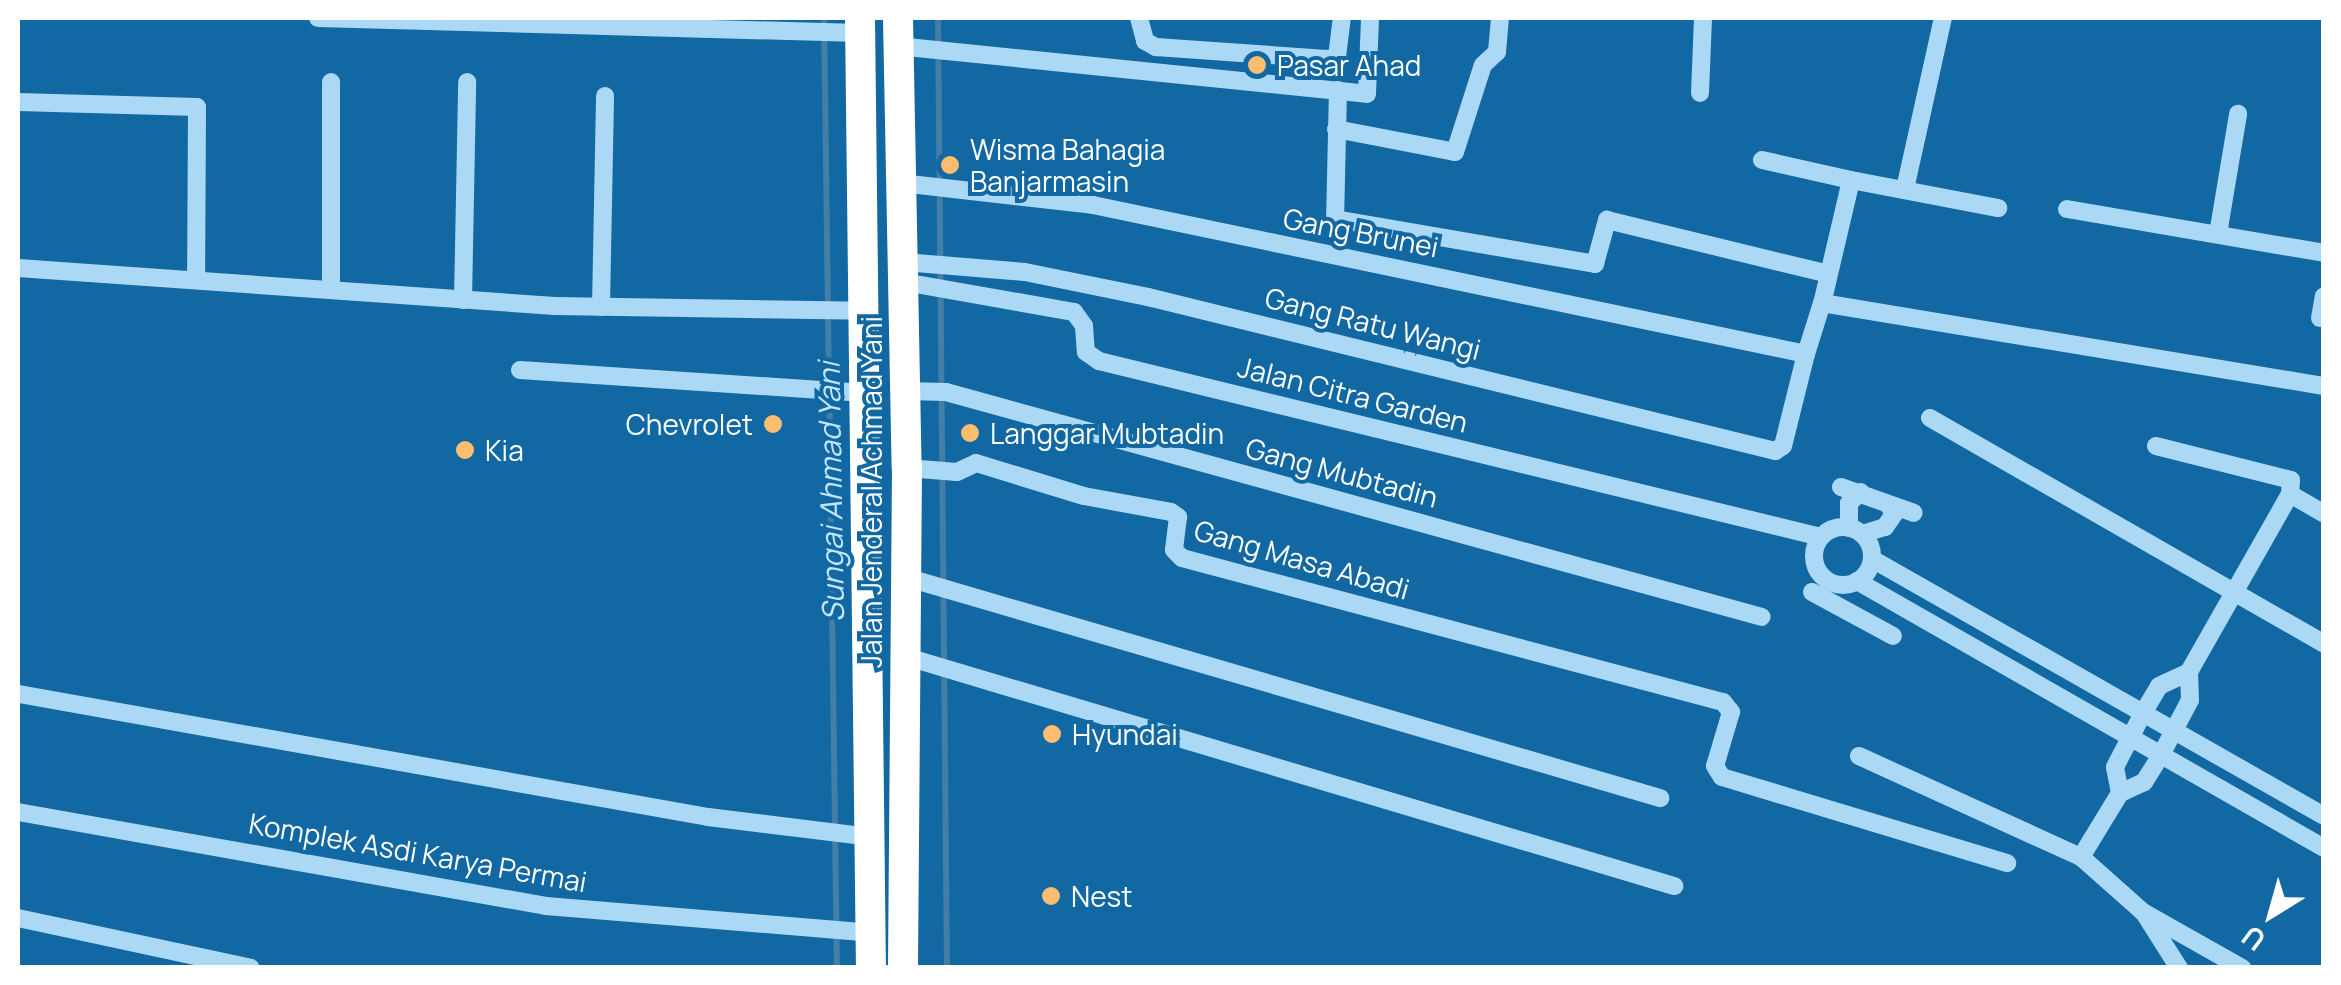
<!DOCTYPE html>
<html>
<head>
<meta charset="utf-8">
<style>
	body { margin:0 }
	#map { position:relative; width:2341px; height:985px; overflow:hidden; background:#1268a2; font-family:Manrope,sans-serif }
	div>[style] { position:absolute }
	.stream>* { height:6px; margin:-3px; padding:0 3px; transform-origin:3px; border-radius:3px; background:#427ea6 }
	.minor>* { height:18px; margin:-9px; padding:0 9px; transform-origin:9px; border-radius:9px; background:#abd9f5 }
	.minor>.ring { margin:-9px; padding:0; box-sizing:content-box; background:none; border:18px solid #abd9f5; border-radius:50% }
	.highway>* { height:30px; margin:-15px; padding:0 15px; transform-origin:15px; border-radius:15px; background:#fff }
	.dots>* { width:28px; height:28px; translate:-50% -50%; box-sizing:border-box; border:5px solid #1268a2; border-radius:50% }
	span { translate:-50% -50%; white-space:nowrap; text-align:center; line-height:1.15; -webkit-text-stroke:8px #1268a2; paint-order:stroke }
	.poi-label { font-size:28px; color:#fff }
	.left { translate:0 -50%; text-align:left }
	.right { translate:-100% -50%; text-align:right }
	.street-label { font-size:28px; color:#fff }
	.water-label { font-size:30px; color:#c3e6fc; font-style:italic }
	.frame { position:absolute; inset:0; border:20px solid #fff; pointer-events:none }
	.north { position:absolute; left:2221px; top:865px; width:100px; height:100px; -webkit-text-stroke:8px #1268a2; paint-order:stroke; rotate:217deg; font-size:28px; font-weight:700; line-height:40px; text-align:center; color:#fff }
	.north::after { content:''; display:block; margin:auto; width:35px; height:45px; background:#fff; clip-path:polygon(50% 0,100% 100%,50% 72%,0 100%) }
</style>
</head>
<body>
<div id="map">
	<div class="stream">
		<i style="left:824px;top:18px;width:950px;rotate:89.22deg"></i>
		<i style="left:938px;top:18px;width:950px;rotate:89.46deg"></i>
	</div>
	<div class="minor">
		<i style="left:318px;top:18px;width:542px;rotate:1.59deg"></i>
		<i style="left:1139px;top:18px;width:24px;rotate:75deg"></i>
		<i style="left:1145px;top:41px;width:13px;rotate:29deg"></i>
		<i style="left:1156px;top:47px;width:171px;rotate:4deg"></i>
		<i style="left:1327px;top:59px;width:10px;rotate:-11deg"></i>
		<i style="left:1337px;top:57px;width:39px;rotate:-83deg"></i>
		<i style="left:897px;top:46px;width:472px;rotate:5.8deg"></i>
		<i style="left:1367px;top:94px;width:76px;rotate:-87.7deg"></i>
		<i style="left:1338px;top:90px;width:129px;rotate:91.3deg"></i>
		<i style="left:1335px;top:219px;width:264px;rotate:9.8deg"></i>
		<i style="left:1595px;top:264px;width:46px;rotate:-74.7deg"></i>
		<i style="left:1607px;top:220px;width:220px;rotate:13.7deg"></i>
		<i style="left:1700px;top:93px;width:75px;rotate:-87.7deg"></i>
		<i style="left:18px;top:102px;width:179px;rotate:1.6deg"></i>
		<i style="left:197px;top:107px;width:170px;rotate:90.3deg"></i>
		<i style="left:1336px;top:129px;width:121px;rotate:10.9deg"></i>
		<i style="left:1455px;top:152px;width:91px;rotate:-72.2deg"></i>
		<i style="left:1483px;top:65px;width:19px;rotate:-43deg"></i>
		<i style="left:1497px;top:52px;width:34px;rotate:-85deg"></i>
		<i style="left:1762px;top:160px;width:91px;rotate:12.7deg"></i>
		<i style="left:901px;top:183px;width:193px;rotate:6.5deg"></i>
		<i style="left:1093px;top:205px;width:728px;rotate:11.8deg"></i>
		<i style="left:1806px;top:354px;width:53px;rotate:-72.6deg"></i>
		<i style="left:1822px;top:303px;width:509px;rotate:9.39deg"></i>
		<i style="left:1905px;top:189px;width:175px;rotate:-77.5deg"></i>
		<i style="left:2067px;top:209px;width:261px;rotate:9.7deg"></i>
		<i style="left:2218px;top:234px;width:122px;rotate:-80.5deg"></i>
		<i style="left:904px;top:262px;width:121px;rotate:4.7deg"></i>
		<i style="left:1025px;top:272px;width:126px;rotate:11.5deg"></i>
		<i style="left:1148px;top:297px;width:646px;rotate:13.8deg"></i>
		<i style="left:1775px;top:451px;width:9px;rotate:-32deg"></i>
		<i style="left:1783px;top:446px;width:95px;rotate:-76deg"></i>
		<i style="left:18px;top:268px;width:538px;rotate:4.05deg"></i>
		<i style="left:555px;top:306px;width:308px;rotate:0.9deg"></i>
		<i style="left:904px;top:282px;width:173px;rotate:10deg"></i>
		<i style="left:1074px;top:312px;width:17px;rotate:54deg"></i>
		<i style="left:1084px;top:326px;width:26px;rotate:86deg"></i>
		<i style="left:1086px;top:352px;width:16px;rotate:35deg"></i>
		<i style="left:1099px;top:361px;width:743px;rotate:13.7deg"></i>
		<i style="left:331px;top:288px;width:206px;rotate:-90deg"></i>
		<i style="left:463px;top:300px;width:218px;rotate:-88.9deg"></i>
		<i style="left:1822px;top:304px;width:127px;rotate:-76.8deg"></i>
		<i style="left:1851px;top:180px;width:150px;rotate:10.8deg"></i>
		<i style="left:601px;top:307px;width:211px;rotate:-88.9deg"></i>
		<i style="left:2320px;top:318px;width:22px;rotate:-80deg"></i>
		<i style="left:520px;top:370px;width:346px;rotate:3.8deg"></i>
		<i style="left:906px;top:391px;width:40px;rotate:1.4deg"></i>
		<i style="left:946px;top:392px;width:846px;rotate:15.42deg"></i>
		<i style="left:1930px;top:418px;width:454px;rotate:29.8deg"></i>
		<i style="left:2156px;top:446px;width:139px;rotate:14.1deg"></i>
		<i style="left:2291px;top:480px;width:14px;rotate:94deg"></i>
		<i style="left:2290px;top:494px;width:205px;rotate:119.6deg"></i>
		<i style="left:907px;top:468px;width:50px;rotate:4.6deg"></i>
		<i style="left:957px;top:472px;width:21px;rotate:-25deg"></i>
		<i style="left:976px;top:463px;width:113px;rotate:17deg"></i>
		<i style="left:1084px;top:496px;width:88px;rotate:10.4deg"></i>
		<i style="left:1171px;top:512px;width:9px;rotate:36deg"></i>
		<i style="left:1178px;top:517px;width:33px;rotate:97deg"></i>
		<i style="left:1174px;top:550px;width:11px;rotate:45deg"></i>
		<i style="left:1182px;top:558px;width:560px;rotate:14.91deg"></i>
		<i style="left:1723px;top:702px;width:13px;rotate:51deg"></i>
		<i style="left:1731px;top:712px;width:56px;rotate:106.5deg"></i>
		<i style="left:1715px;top:766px;width:13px;rotate:58deg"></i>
		<i style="left:1722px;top:777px;width:298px;rotate:16.8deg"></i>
		<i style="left:1841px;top:487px;width:77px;rotate:19.6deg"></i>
		<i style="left:2290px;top:494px;width:39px;rotate:30deg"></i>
		<i class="ring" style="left:1814px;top:527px;width:40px;height:40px"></i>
		<i style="left:1849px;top:528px;width:25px;rotate:-90deg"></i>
		<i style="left:1849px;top:503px;width:16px;rotate:-43deg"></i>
		<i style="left:1862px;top:534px;width:24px;rotate:-17deg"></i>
		<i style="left:1885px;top:527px;width:16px;rotate:-55deg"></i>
		<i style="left:1894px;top:514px;width:8px;rotate:-120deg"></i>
		<i style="left:1872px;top:559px;width:520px;rotate:29.62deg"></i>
		<i style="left:905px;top:577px;width:787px;rotate:16.32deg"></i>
		<i style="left:1857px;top:581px;width:538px;rotate:29.76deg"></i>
		<i style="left:1812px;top:592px;width:92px;rotate:28.5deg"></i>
		<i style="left:904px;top:656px;width:804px;rotate:16.63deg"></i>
		<i style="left:2189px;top:672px;width:28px;rotate:88deg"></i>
		<i style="left:2190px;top:700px;width:62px;rotate:117.8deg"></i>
		<i style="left:2161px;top:755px;width:32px;rotate:122deg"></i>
		<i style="left:2144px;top:782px;width:26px;rotate:155deg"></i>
		<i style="left:2120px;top:793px;width:26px;rotate:-101deg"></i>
		<i style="left:2115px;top:767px;width:61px;rotate:-62.6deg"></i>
		<i style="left:2143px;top:713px;width:31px;rotate:-59deg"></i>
		<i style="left:2159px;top:686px;width:33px;rotate:-25deg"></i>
		<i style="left:19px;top:694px;width:700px;rotate:10.12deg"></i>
		<i style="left:708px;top:817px;width:163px;rotate:7deg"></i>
		<i style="left:1859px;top:756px;width:244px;rotate:24.5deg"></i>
		<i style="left:2081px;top:857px;width:83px;rotate:41.6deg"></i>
		<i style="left:2143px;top:912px;width:114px;rotate:29.5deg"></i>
		<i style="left:18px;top:812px;width:536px;rotate:10.09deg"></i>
		<i style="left:546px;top:906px;width:326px;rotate:4.7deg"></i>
		<i style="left:2081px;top:857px;width:75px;rotate:-58.6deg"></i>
		<i style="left:2146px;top:916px;width:62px;rotate:57.6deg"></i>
		<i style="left:18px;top:918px;width:238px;rotate:12.1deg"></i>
	</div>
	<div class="highway">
		<i style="left:860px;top:18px;width:950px;rotate:89.34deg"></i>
		<i style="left:898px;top:18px;width:450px;rotate:88.9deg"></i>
		<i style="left:907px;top:468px;width:500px;rotate:90.46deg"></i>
	</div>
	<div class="dots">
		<i style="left:1257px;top:65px;background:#ffbe6f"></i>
		<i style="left:950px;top:165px;background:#ffbe6f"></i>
		<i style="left:773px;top:424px;background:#ffbe6f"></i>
		<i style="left:970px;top:433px;background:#ffbe6f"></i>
		<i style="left:465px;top:450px;background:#ffbe6f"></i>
		<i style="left:1052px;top:734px;background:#ffbe6f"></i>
		<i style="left:1051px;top:896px;background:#ffbe6f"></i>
	</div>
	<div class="poi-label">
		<span class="left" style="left:1277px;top:65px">Pasar Ahad</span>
		<span class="left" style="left:970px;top:165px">Wisma Bahagia<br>Banjarmasin</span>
		<span class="right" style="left:753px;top:424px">Chevrolet</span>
		<span class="left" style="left:990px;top:433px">Langgar Mubtadin</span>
		<span class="left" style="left:485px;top:450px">Kia</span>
		<span class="left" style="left:1072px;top:734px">Hyundai</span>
		<span class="left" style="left:1071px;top:896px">Nest</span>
	</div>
	<div class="street-label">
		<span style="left:1361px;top:232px;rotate:11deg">Gang Brunei</span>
		<span style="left:1373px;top:323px;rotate:14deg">Gang Ratu Wangi</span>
		<span style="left:1353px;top:394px;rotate:14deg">Jalan Citra Garden</span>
		<span style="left:1342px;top:472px;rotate:15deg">Gang Mubtadin</span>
		<span style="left:871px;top:492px;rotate:-90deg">Jalan Jenderal Achmad Yani</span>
		<span style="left:1302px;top:559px;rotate:16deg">Gang Masa Abadi</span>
		<span style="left:418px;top:852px;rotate:10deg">Komplek Asdi Karya Permai</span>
	</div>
	<div class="water-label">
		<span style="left:831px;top:492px;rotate:-91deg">Sungai Ahmad Yani</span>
	</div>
	<div class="frame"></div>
	<div class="north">U</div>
</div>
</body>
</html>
